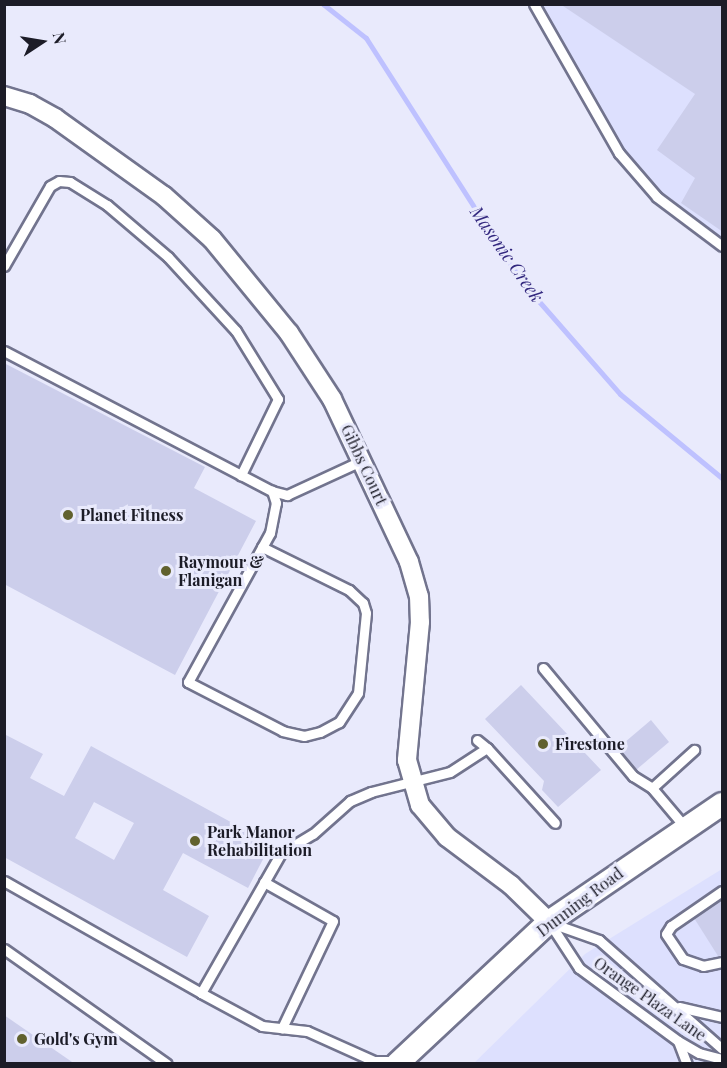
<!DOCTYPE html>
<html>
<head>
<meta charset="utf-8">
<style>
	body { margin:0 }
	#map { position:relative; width:727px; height:1068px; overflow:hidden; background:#e9eafc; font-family:"Playfair Display",serif }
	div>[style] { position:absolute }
	.built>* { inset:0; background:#dde0fe }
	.stream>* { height:5px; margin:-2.5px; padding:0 2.5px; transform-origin:2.5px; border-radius:2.5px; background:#bec1ff }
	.building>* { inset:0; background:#ccceeb }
	.roads { filter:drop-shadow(2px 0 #72748e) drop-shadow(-2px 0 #72748e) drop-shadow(0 2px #72748e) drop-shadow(0 -2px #72748e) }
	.service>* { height:9px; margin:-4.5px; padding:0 4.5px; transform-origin:4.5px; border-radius:4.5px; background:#fff }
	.minor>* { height:18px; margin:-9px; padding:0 9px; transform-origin:9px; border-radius:9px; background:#fff }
	.tertiary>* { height:22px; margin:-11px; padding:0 11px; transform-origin:11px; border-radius:11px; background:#fff }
	.dots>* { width:16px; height:16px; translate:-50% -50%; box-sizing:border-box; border:3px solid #e9eafc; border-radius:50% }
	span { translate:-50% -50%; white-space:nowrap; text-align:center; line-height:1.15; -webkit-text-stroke:6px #e9eafc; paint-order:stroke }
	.street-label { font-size:16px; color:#1c1c27 }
	.poi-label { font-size:16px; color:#1c1c27; font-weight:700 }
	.left { translate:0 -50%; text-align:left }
	.water-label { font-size:18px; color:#33287f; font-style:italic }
	.frame { position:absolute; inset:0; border:6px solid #1c1c27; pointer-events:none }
	.north { position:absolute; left:12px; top:12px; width:60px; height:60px; -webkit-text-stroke:4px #e9eafc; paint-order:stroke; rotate:78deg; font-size:16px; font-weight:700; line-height:24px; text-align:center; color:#1c1c27 }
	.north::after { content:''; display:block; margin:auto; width:21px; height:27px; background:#1c1c27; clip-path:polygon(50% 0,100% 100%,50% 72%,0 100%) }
</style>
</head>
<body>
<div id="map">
	<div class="built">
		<i style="clip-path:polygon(534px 5px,722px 5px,722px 247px,694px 227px,619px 153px)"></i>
		<i style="clip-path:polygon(722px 869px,722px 1063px,473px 1064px,585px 954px)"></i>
	</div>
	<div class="stream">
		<i style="left:323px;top:4px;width:55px;rotate:38.3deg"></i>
		<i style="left:366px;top:38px;width:290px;rotate:57.4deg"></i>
		<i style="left:522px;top:282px;width:149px;rotate:48.8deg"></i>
		<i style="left:620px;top:394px;width:132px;rotate:39.5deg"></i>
	</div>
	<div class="building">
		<i style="clip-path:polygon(560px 4px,723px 4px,723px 232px,681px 203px,695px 178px,657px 150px,695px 94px)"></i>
		<i style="clip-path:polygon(4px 363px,205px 467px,194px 488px,256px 521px,175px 675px,4px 584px)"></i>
		<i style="clip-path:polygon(521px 685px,601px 770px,558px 807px,542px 790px,544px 781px,485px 719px)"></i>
		<i style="clip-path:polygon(651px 720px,669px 742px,636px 770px,618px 748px)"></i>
		<i style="clip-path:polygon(evenodd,4px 734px,43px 754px,30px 778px,64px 796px,91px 746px,271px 844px,248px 888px,183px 853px,163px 890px,209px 916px,187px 957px,4px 857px,4px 734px,94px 802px,134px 823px,114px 860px,75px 838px,94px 802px)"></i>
		<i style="clip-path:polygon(723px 899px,723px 955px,718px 956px,694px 918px)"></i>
		<i style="clip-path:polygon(4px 1015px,75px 1064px,4px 1064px)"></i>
	</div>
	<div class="roads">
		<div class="service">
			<i style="left:534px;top:4px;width:172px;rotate:60.3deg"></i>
			<i style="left:619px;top:153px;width:58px;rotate:49.2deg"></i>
			<i style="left:657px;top:197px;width:81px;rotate:37deg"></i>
			<i style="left:4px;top:266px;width:92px;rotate:-60.1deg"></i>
			<i style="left:50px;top:186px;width:10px;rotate:-29deg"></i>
			<i style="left:59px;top:181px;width:11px;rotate:5deg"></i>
			<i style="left:70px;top:182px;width:44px;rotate:31.9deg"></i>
			<i style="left:107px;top:205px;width:80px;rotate:40.4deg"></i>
			<i style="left:168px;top:257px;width:100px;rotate:47.4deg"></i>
			<i style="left:236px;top:331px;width:80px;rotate:58.3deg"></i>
			<i style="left:278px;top:399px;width:85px;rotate:116deg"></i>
			<i style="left:4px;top:351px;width:302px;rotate:27.6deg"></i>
			<i style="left:272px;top:491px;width:16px;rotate:15deg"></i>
			<i style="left:287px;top:495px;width:84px;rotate:-24.7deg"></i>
			<i style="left:262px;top:547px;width:97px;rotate:26.3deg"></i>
			<i style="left:349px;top:590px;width:19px;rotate:43deg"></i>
			<i style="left:363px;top:603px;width:10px;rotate:73deg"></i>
			<i style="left:366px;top:613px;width:80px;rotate:95.7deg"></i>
			<i style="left:358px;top:693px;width:35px;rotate:123deg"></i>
			<i style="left:339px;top:722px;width:21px;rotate:152deg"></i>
			<i style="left:320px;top:732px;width:16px;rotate:166deg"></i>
			<i style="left:304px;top:736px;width:22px;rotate:-167deg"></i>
			<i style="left:283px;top:731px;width:107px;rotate:-152.7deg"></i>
			<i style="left:188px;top:682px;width:170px;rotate:-61.2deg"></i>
			<i style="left:270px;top:533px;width:31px;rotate:-79deg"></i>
			<i style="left:276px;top:503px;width:13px;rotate:-108deg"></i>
			<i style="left:543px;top:668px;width:141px;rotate:50.2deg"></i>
			<i style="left:633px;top:776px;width:22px;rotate:32deg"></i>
			<i style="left:477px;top:740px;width:13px;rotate:39deg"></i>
			<i style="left:685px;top:827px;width:51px;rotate:-130.2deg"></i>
			<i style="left:652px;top:788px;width:57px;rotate:-42.1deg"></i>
			<i style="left:4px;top:881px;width:227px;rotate:29.6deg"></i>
			<i style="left:201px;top:993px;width:161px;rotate:-60.3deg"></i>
			<i style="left:281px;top:853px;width:37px;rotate:-31deg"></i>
			<i style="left:313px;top:834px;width:50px;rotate:-41.7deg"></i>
			<i style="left:350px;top:801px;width:23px;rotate:-23deg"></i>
			<i style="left:371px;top:792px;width:81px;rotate:-14.2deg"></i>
			<i style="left:450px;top:772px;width:44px;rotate:-33deg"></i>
			<i style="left:487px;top:748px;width:101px;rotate:47.8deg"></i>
			<i style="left:264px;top:882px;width:79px;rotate:29.5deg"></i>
			<i style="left:333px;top:921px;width:119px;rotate:115.5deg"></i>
			<i style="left:722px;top:891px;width:62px;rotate:145.5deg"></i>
			<i style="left:671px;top:926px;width:9px;rotate:122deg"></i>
			<i style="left:666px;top:934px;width:30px;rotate:56deg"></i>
			<i style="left:683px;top:959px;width:21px;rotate:19deg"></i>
			<i style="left:703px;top:966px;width:19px;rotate:-12deg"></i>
			<i style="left:549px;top:922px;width:55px;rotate:56.9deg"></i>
			<i style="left:579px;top:968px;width:123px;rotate:36.4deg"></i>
			<i style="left:678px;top:1041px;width:24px;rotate:30deg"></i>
			<i style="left:699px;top:1053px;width:24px;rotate:15deg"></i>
			<i style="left:551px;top:923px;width:51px;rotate:19.5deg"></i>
			<i style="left:599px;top:940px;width:164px;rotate:41.5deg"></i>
			<i style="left:4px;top:949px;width:199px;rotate:35.2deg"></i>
			<i style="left:201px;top:993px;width:69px;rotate:28.4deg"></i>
			<i style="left:262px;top:1026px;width:45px;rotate:6.3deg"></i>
			<i style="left:307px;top:1031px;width:73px;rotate:24.1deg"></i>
			<i style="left:374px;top:1061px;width:22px"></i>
			<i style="left:679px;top:1007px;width:44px;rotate:13.1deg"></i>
			<i style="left:678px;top:1041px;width:25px;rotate:69deg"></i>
		</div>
		<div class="minor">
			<i style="left:4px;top:96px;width:27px;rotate:17deg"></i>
			<i style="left:30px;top:104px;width:29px;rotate:29deg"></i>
			<i style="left:55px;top:118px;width:134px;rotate:35.6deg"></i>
			<i style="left:164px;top:196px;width:64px;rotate:41.9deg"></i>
			<i style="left:212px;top:239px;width:122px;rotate:50.7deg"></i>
			<i style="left:289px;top:333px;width:79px;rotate:56.9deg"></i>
			<i style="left:332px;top:399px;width:180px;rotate:64.7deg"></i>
			<i style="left:409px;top:562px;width:35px;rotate:74deg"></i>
			<i style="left:419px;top:596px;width:26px;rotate:88deg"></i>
			<i style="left:420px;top:622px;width:139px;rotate:95.4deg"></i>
			<i style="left:407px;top:760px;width:47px;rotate:73.9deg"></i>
			<i style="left:420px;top:805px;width:42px;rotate:49.8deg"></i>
			<i style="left:447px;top:837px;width:80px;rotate:36.9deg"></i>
			<i style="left:511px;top:885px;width:53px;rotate:44.2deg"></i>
		</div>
		<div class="tertiary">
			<i style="left:397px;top:1064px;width:208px;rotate:-43.1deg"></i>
			<i style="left:549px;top:922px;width:209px;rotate:-34.3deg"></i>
		</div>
	</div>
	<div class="dots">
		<i style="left:68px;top:515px;background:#61612e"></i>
		<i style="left:166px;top:571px;background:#61612e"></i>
		<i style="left:543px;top:744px;background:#61612e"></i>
		<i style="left:195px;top:841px;background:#61612e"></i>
		<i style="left:22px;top:1039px;background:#61612e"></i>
	</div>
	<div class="street-label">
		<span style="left:364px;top:465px;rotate:65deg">Gibbs Court</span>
		<span style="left:580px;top:902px;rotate:-37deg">Dunning Road</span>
		<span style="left:650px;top:999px;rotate:35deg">Orange Plaza Lane</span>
	</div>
	<div class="poi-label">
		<span class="left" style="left:80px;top:515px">Planet Fitness</span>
		<span class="left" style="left:178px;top:571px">Raymour &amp;<br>Flanigan</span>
		<span class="left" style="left:555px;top:744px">Firestone</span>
		<span class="left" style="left:207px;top:841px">Park Manor<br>Rehabilitation</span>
		<span class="left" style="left:34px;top:1039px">Gold's Gym</span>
	</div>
	<div class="water-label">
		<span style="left:507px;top:254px;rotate:55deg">Masonic Creek</span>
	</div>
	<div class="frame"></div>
	<div class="north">N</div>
</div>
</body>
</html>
